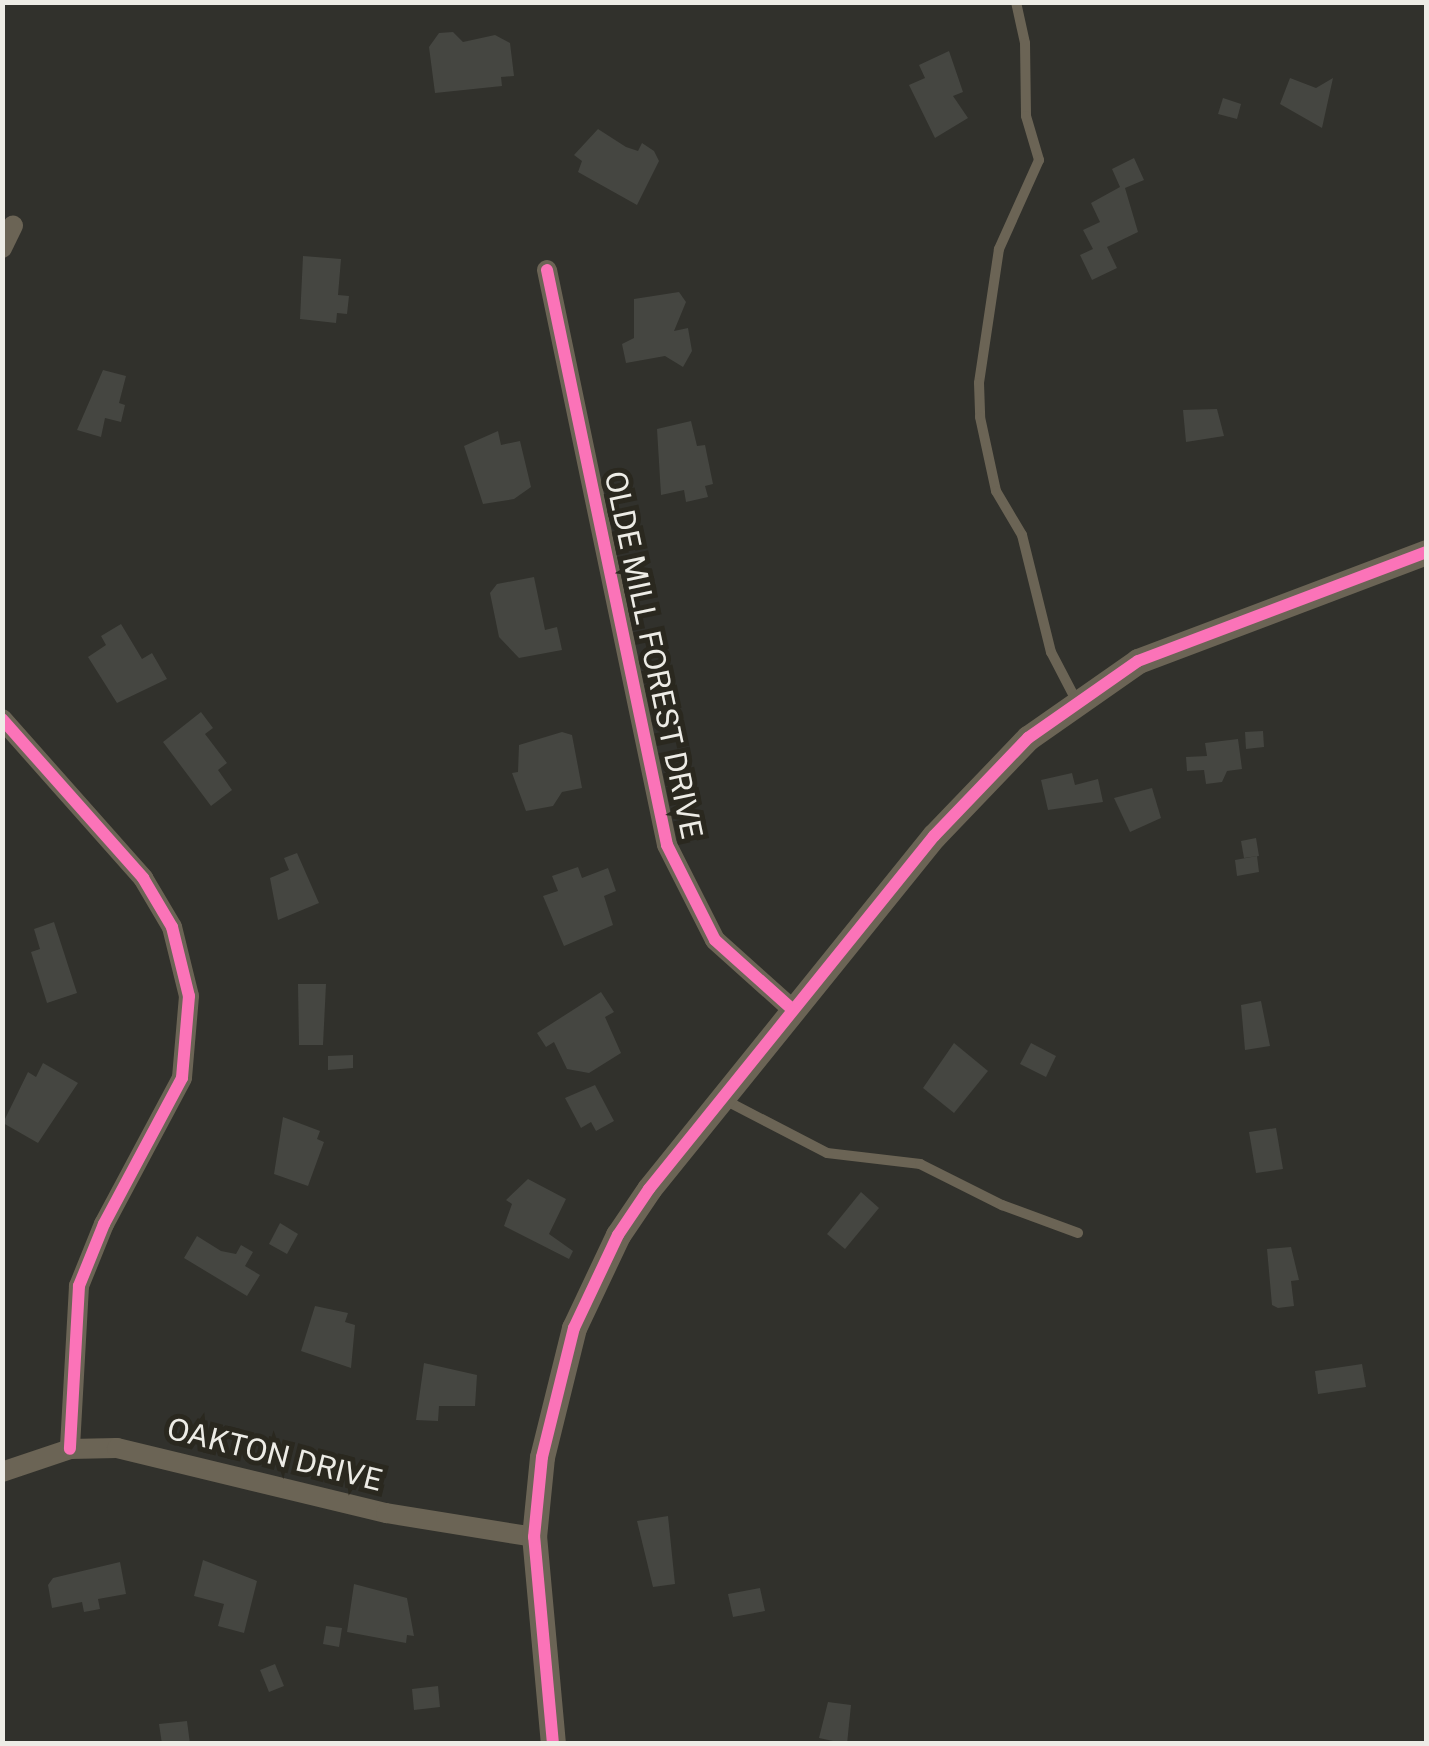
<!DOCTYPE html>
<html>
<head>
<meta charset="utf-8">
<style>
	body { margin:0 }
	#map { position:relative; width:1429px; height:1746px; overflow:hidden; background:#31312c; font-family:"Public Sans",sans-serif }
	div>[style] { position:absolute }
	.building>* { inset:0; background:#454641 }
	.service>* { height:10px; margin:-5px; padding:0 5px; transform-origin:5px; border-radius:5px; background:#6b6455 }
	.minor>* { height:20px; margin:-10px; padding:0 10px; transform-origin:10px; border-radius:10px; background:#6b6455 }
	.tertiary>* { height:25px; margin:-12.5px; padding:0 12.5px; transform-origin:12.5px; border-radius:12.5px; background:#6b6455 }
	.cycleway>* { height:12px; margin:-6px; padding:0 6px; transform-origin:6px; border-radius:6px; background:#fb73b8 }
	span { translate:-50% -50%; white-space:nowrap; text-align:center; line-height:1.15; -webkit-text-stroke:10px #2a281f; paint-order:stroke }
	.street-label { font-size:30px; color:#edece6 }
	.frame { position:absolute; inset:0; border:5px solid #edece6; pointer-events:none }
</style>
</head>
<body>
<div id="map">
	<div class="building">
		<i style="clip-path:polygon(453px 32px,463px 42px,495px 35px,510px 43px,514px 76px,501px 77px,502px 86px,435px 93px,429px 47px,439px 33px)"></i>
		<i style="clip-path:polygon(949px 51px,963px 92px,953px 96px,968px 118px,935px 138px,909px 85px,925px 78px,919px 65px)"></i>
		<i style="clip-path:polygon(1290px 78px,1316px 88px,1333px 78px,1322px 128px,1280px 104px)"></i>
		<i style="clip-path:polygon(1223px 98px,1241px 104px,1237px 119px,1218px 114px)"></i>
		<i style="clip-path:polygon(598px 129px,626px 147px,638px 151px,642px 143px,654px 151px,659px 161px,637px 205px,578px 172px,582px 161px,574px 155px)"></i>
		<i style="clip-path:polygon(1134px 158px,1144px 180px,1125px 188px,1138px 232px,1107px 247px,1117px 268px,1092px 280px,1080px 255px,1093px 249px,1083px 230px,1100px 222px,1091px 203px,1120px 187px,1112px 169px)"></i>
		<i style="clip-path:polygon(303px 256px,341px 259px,338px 295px,349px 296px,347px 314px,337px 313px,336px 323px,300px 319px)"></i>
		<i style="clip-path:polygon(679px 292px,686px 302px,674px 331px,688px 328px,692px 351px,683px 367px,665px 356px,626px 363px,622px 344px,634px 338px,634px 299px)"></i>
		<i style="clip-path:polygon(103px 370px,126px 376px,119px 403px,125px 405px,121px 422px,105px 418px,101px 437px,77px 430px)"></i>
		<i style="clip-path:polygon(1217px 409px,1224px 436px,1186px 442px,1183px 410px)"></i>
		<i style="clip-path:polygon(691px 421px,697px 446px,705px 445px,713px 484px,705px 486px,708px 497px,686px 502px,684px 490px,661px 495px,657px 429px)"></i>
		<i style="clip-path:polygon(498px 431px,501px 445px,520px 441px,531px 487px,514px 499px,483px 504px,464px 446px)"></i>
		<i style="clip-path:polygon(534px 577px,545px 630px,557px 627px,562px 650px,519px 658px,499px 637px,490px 593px,497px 584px)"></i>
		<i style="clip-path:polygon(121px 624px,142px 659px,152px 653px,167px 679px,117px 703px,88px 657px,106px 645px,101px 636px)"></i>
		<i style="clip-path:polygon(201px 712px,213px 728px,205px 734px,227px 763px,218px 770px,232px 790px,211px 806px,163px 742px)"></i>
		<i style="clip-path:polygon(1263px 731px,1264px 747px,1246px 749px,1245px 732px)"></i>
		<i style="clip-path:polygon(562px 732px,572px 735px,582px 788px,562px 792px,553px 806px,526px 811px,512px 773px,518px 772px,519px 745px)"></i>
		<i style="clip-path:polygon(1238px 739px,1242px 769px,1227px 771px,1222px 782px,1206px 784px,1204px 770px,1187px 771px,1186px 757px,1207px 756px,1205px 743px)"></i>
		<i style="clip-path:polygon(1072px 773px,1075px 785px,1098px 779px,1103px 802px,1048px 810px,1041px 780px)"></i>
		<i style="clip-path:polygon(1152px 788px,1161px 818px,1130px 832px,1114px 798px)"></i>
		<i style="clip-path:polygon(1256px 838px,1259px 856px,1244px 858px,1241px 841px)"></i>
		<i style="clip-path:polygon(297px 853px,319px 903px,278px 920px,270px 878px,289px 870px,284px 858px)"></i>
		<i style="clip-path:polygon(1257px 856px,1259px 872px,1237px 876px,1235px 860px)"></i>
		<i style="clip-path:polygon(578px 867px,582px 878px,608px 868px,616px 891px,604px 896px,613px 925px,564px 946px,543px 896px,558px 891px,552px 876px)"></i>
		<i style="clip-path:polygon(54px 922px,77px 993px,47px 1003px,31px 952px,40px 949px,34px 929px)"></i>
		<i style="clip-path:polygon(298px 984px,326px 984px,323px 1045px,299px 1045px)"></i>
		<i style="clip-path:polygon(601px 992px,614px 1012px,605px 1017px,621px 1053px,589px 1073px,567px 1069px,554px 1042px,546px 1047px,537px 1033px)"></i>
		<i style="clip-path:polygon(1261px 1001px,1270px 1046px,1245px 1050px,1241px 1005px)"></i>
		<i style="clip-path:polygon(954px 1043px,988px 1071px,954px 1113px,923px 1088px)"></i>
		<i style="clip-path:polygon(1031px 1043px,1056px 1056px,1046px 1077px,1020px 1064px)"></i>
		<i style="clip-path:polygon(353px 1055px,353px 1068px,328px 1070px,328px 1056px)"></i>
		<i style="clip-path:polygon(43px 1063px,78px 1083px,38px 1143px,3px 1123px,28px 1072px,36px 1077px)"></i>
		<i style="clip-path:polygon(595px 1085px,614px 1121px,596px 1131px,591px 1122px,581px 1128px,565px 1098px)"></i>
		<i style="clip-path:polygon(283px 1117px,320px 1131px,317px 1139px,324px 1142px,308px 1186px,274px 1174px)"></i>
		<i style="clip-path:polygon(1276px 1128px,1283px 1169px,1256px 1173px,1249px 1132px)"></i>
		<i style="clip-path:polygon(528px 1179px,566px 1199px,549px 1234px,573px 1251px,569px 1259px,504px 1226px,512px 1204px,506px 1200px)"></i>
		<i style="clip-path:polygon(861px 1192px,879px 1208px,845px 1249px,827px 1234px)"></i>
		<i style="clip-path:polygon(280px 1223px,298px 1234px,287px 1254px,269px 1244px)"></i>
		<i style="clip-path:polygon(197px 1236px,221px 1251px,236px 1254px,241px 1245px,253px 1252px,245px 1266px,260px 1275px,247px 1296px,184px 1258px)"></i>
		<i style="clip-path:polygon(1291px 1247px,1299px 1280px,1291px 1281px,1294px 1306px,1278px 1308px,1272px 1305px,1267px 1249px)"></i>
		<i style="clip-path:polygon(315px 1306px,348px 1313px,345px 1322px,355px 1325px,351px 1368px,301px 1351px)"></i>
		<i style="clip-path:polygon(424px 1363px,477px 1375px,475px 1406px,439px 1406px,438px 1421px,416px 1420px)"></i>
		<i style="clip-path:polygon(1362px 1364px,1366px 1387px,1318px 1394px,1315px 1371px)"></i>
		<i style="clip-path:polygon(668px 1516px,675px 1584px,653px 1587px,637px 1521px)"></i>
		<i style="clip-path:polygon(203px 1560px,257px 1581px,244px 1633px,218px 1626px,224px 1604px,194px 1596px)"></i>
		<i style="clip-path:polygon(120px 1562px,126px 1594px,98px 1599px,100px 1609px,84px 1612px,82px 1602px,52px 1608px,48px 1585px,53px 1578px)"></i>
		<i style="clip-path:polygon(354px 1584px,407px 1598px,414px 1636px,407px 1635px,406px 1643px,347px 1632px)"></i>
		<i style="clip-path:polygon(760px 1588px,765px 1611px,733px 1617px,728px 1594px)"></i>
		<i style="clip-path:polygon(326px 1626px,342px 1628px,339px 1647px,323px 1644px)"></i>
		<i style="clip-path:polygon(275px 1664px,284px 1686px,269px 1692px,260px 1670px)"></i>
		<i style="clip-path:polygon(438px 1686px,440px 1707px,414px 1710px,412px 1689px)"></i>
		<i style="clip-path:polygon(828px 1702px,851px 1705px,847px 1744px,819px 1738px)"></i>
		<i style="clip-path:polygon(187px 1721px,190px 1744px,162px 1744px,159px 1724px)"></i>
	</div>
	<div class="service">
		<i style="left:1016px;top:2px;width:42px;rotate:77.6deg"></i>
		<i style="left:1025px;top:43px;width:73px;rotate:89.2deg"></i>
		<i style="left:1026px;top:116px;width:46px;rotate:73.5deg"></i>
		<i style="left:1039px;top:160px;width:98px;rotate:114.2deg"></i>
		<i style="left:999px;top:249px;width:135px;rotate:98.5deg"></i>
		<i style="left:979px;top:383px;width:34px;rotate:88deg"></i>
		<i style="left:980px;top:417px;width:76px;rotate:77.8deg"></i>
		<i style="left:996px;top:491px;width:51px;rotate:59.4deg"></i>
		<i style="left:1022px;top:535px;width:121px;rotate:76.1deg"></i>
		<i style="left:1051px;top:652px;width:54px;rotate:62.5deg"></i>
		<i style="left:721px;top:1098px;width:119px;rotate:27.4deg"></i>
		<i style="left:827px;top:1153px;width:94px;rotate:6.7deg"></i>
		<i style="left:920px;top:1164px;width:92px;rotate:26.6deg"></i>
		<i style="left:1002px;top:1205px;width:81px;rotate:20.2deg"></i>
	</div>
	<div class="minor">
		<i style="left:2px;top:248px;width:25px;rotate:-64deg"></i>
		<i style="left:547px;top:270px;width:587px;rotate:78.21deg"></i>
		<i style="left:667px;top:845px;width:106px;rotate:63.2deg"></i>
		<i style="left:715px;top:940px;width:103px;rotate:41.9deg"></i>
		<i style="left:2px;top:719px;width:213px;rotate:48.4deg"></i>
		<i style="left:143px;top:878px;width:57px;rotate:59.4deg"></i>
		<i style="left:172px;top:927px;width:71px;rotate:76.2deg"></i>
		<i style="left:189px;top:996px;width:82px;rotate:94.9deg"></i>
		<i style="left:182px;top:1078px;width:166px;rotate:118.1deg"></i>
		<i style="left:104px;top:1224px;width:67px;rotate:112deg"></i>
		<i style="left:79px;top:1286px;width:163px;rotate:93.2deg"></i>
		<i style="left:2px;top:1472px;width:72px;rotate:-18.7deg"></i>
		<i style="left:70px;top:1449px;width:47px;rotate:-1.2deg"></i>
		<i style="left:117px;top:1448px;width:277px;rotate:13.6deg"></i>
		<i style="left:386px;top:1513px;width:150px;rotate:9.2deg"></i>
	</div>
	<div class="tertiary">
		<i style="left:553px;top:1744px;width:208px;rotate:-95.2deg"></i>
		<i style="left:534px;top:1537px;width:80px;rotate:-84.3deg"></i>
		<i style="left:542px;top:1457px;width:133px;rotate:-76.1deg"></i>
		<i style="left:574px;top:1328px;width:103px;rotate:-64.7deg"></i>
		<i style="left:618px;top:1235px;width:55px;rotate:-56deg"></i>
		<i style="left:649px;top:1189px;width:454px;rotate:-51.1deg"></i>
		<i style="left:934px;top:836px;width:136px;rotate:-46.2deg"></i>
		<i style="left:1028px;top:738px;width:134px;rotate:-35deg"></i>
		<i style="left:1138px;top:661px;width:308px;rotate:-20.7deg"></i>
	</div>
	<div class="cycleway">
		<i style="left:547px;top:270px;width:587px;rotate:78.21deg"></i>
		<i style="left:667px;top:845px;width:106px;rotate:63.2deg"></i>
		<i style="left:715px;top:940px;width:103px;rotate:41.9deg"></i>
		<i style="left:2px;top:719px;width:213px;rotate:48.4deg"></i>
		<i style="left:143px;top:878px;width:57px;rotate:59.4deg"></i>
		<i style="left:172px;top:927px;width:71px;rotate:76.2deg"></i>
		<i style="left:189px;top:996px;width:82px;rotate:94.9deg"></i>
		<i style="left:182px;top:1078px;width:166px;rotate:118.1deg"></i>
		<i style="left:104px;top:1224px;width:67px;rotate:112deg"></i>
		<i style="left:79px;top:1286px;width:163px;rotate:93.2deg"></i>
		<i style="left:553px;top:1744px;width:208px;rotate:-95.2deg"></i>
		<i style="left:534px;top:1537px;width:80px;rotate:-84.3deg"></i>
		<i style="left:542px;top:1457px;width:133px;rotate:-76.1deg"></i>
		<i style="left:574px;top:1328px;width:103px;rotate:-64.7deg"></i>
		<i style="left:618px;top:1235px;width:55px;rotate:-56deg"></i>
		<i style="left:649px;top:1189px;width:454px;rotate:-51.1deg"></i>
		<i style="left:934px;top:836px;width:136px;rotate:-46.2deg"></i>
		<i style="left:1028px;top:738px;width:134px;rotate:-35deg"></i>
		<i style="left:1138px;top:661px;width:308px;rotate:-20.7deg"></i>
	</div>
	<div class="street-label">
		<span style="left:654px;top:655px;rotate:78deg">OLDE MILL FOREST DRIVE</span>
		<span style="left:275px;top:1454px;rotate:14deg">OAKTON DRIVE</span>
	</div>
	<div class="frame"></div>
</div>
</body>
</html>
